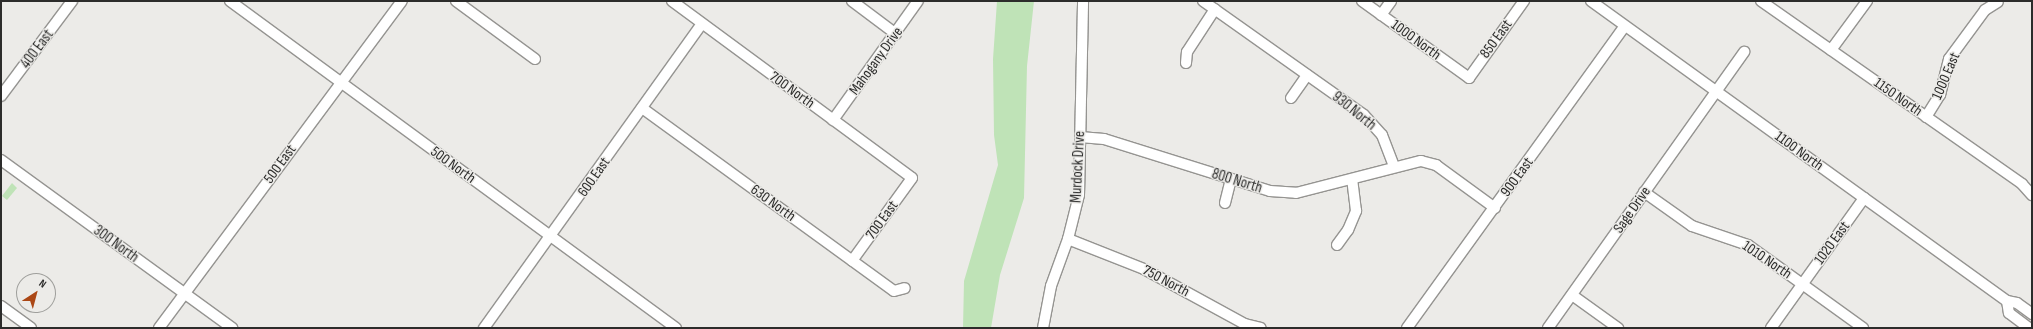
<!DOCTYPE html>
<html>
<head>
<meta charset="utf-8">
<style>
	body { margin:0 }
	#map { position:relative; width:2033px; height:329px; overflow:hidden; background:#ecebe8; font-family:"Sofia Sans Condensed",sans-serif }
	div>[style] { position:absolute }
	.green>* { inset:0; background:#bfe3b7 }
	.roads { filter:drop-shadow(1px 0 #959491) drop-shadow(-1px 0 #959491) drop-shadow(0 1px #959491) drop-shadow(0 -1px #959491) }
	.minor>* { height:10px; margin:-5px; padding:0 5px; transform-origin:5px; border-radius:5px; background:#fff }
	span { translate:-50% -50%; white-space:nowrap; text-align:center; line-height:1.15; -webkit-text-stroke:3px #ecebe8; paint-order:stroke }
	.street-label { font-size:15px; color:#2c2c2b }
	.frame { position:absolute; inset:0; border:2px solid #2c2c2b; pointer-events:none }
	.north { position:absolute; left:16px; top:273px; width:40px; height:40px; box-sizing:border-box; background:#ecebe8; border:1px solid #9f9f9c; border-radius:50%; rotate:36deg; font-size:11px; font-weight:700; line-height:16px; text-align:center; color:#2c2c2b }
	.north::after { content:''; display:block; margin:auto; width:14px; height:18px; background:#ab4715; clip-path:polygon(50% 0,100% 100%,50% 72%,0 100%) }
</style>
</head>
<body>
<div id="map">
	<div class="green">
		<i style="clip-path:polygon(997px 1px,1034px 1px,1027px 66px,1024px 198px,1000px 275px,991px 328px,963px 328px,964px 281px,998px 165px,994px 135px,993px 59px)"></i>
		<i style="clip-path:polygon(12px 183px,17px 188px,7px 200px,2px 196px)"></i>
	</div>
	<div class="roads">
		<div class="minor">
			<i style="left:230px;top:1px;width:553px;rotate:36.25deg"></i>
			<i style="left:456px;top:1px;width:98px;rotate:36.3deg"></i>
			<i style="left:672px;top:1px;width:298px;rotate:36.4deg"></i>
			<i style="left:912px;top:178px;width:102px;rotate:125.9deg"></i>
			<i style="left:852px;top:1px;width:55px;rotate:36.9deg"></i>
			<i style="left:1203px;top:1px;width:197px;rotate:35.3deg"></i>
			<i style="left:1364px;top:115px;width:27px;rotate:48deg"></i>
			<i style="left:1382px;top:135px;width:33px;rotate:69deg"></i>
			<i style="left:1362px;top:1px;width:132px;rotate:35.7deg"></i>
			<i style="left:1469px;top:78px;width:95px;rotate:-54.5deg"></i>
			<i style="left:1591px;top:1px;width:513px;rotate:35.8deg"></i>
			<i style="left:2007px;top:301px;width:10px;rotate:11deg"></i>
			<i style="left:2017px;top:303px;width:19px;rotate:36deg"></i>
			<i style="left:1761px;top:1px;width:319px;rotate:35deg"></i>
			<i style="left:2022px;top:184px;width:15px;rotate:48deg"></i>
			<i style="left:1381px;top:15px;width:17px;rotate:-54deg"></i>
			<i style="left:1831px;top:50px;width:61px;rotate:-53.7deg"></i>
			<i style="left:1186px;top:63px;width:11px;rotate:-85deg"></i>
			<i style="left:1187px;top:52px;width:51px;rotate:-56.9deg"></i>
			<i style="left:1px;top:96px;width:119px;rotate:-53.2deg"></i>
			<i style="left:1291px;top:98px;width:28px;rotate:-55deg"></i>
			<i style="left:642px;top:108px;width:311px;rotate:36deg"></i>
			<i style="left:894px;top:291px;width:11px;rotate:-15deg"></i>
			<i style="left:1926px;top:117px;width:26px;rotate:-58deg"></i>
			<i style="left:1940px;top:95px;width:37px;rotate:-76deg"></i>
			<i style="left:1949px;top:59px;width:61px;rotate:-53.7deg"></i>
			<i style="left:1985px;top:10px;width:15px;rotate:-32deg"></i>
			<i style="left:833px;top:120px;width:146px;rotate:-54.5deg"></i>
			<i style="left:1080px;top:137px;width:24px;rotate:5deg"></i>
			<i style="left:1104px;top:139px;width:174px;rotate:17.4deg"></i>
			<i style="left:1270px;top:191px;width:26px;rotate:4deg"></i>
			<i style="left:1296px;top:193px;width:129px;rotate:-14.4deg"></i>
			<i style="left:1421px;top:161px;width:16px;rotate:15deg"></i>
			<i style="left:1436px;top:165px;width:73px;rotate:36.1deg"></i>
			<i style="left:1px;top:160px;width:286px;rotate:36deg"></i>
			<i style="left:1644px;top:192px;width:59px;rotate:35.3deg"></i>
			<i style="left:1692px;top:226px;width:59px;rotate:18.7deg"></i>
			<i style="left:1748px;top:245px;width:142px;rotate:35.8deg"></i>
			<i style="left:1225px;top:203px;width:25px;rotate:-76deg"></i>
			<i style="left:1068px;top:239px;width:82px;rotate:21.5deg"></i>
			<i style="left:1144px;top:269px;width:115px;rotate:28.6deg"></i>
			<i style="left:1245px;top:324px;width:16px;rotate:14deg"></i>
			<i style="left:1337px;top:245px;width:19px;rotate:-54deg"></i>
			<i style="left:1348px;top:230px;width:21px;rotate:-67deg"></i>
			<i style="left:1356px;top:211px;width:32px;rotate:-97deg"></i>
			<i style="left:1572px;top:295px;width:57px;rotate:35.7deg"></i>
			<i style="left:2007px;top:301px;width:12px;rotate:81deg"></i>
			<i style="left:2009px;top:313px;width:25px;rotate:37deg"></i>
			<i style="left:1px;top:306px;width:37px;rotate:36deg"></i>
			<i style="left:159px;top:328px;width:407px;rotate:-53.4deg"></i>
			<i style="left:484px;top:328px;width:374px;rotate:-54.4deg"></i>
			<i style="left:1043px;top:328px;width:43px;rotate:-79.2deg"></i>
			<i style="left:1051px;top:286px;width:50px;rotate:-70.1deg"></i>
			<i style="left:1068px;top:239px;width:45px;rotate:-76deg"></i>
			<i style="left:1079px;top:195px;width:194px;rotate:-88.8deg"></i>
			<i style="left:1407px;top:328px;width:372px;rotate:-54.2deg"></i>
			<i style="left:1548px;top:328px;width:339px;rotate:-54.6deg"></i>
			<i style="left:1771px;top:328px;width:160px;rotate:-54.4deg"></i>
		</div>
	</div>
	<div class="street-label">
		<span style="left:1496px;top:39px;rotate:-54deg">850 East</span>
		<span style="left:1416px;top:40px;rotate:36deg">1000 North</span>
		<span style="left:37px;top:49px;rotate:-53deg">400 East</span>
		<span style="left:876px;top:61px;rotate:-54deg">Mahogany Drive</span>
		<span style="left:1946px;top:76px;rotate:-67deg">1000 East</span>
		<span style="left:792px;top:90px;rotate:36deg">700 North</span>
		<span style="left:1898px;top:97px;rotate:35deg">1150 North</span>
		<span style="left:1354px;top:111px;rotate:39deg">930 North</span>
		<span style="left:1799px;top:151px;rotate:36deg">1100 North</span>
		<span style="left:280px;top:164px;rotate:-54deg">500 East</span>
		<span style="left:453px;top:165px;rotate:36deg">500 North</span>
		<span style="left:1078px;top:167px;rotate:-87deg">Murdock Drive</span>
		<span style="left:594px;top:177px;rotate:-55deg">600 East</span>
		<span style="left:1517px;top:177px;rotate:-54deg">900 East</span>
		<span style="left:1237px;top:181px;rotate:17deg">800 North</span>
		<span style="left:773px;top:203px;rotate:36deg">630 North</span>
		<span style="left:1632px;top:210px;rotate:-55deg">Sage Drive</span>
		<span style="left:882px;top:220px;rotate:-54deg">700 East</span>
		<span style="left:1832px;top:243px;rotate:-54deg">1020 East</span>
		<span style="left:116px;top:244px;rotate:36deg">300 North</span>
		<span style="left:1767px;top:260px;rotate:34deg">1010 North</span>
		<span style="left:1166px;top:281px;rotate:28deg">750 North</span>
	</div>
	<div class="frame"></div>
	<div class="north">N</div>
</div>
</body>
</html>
